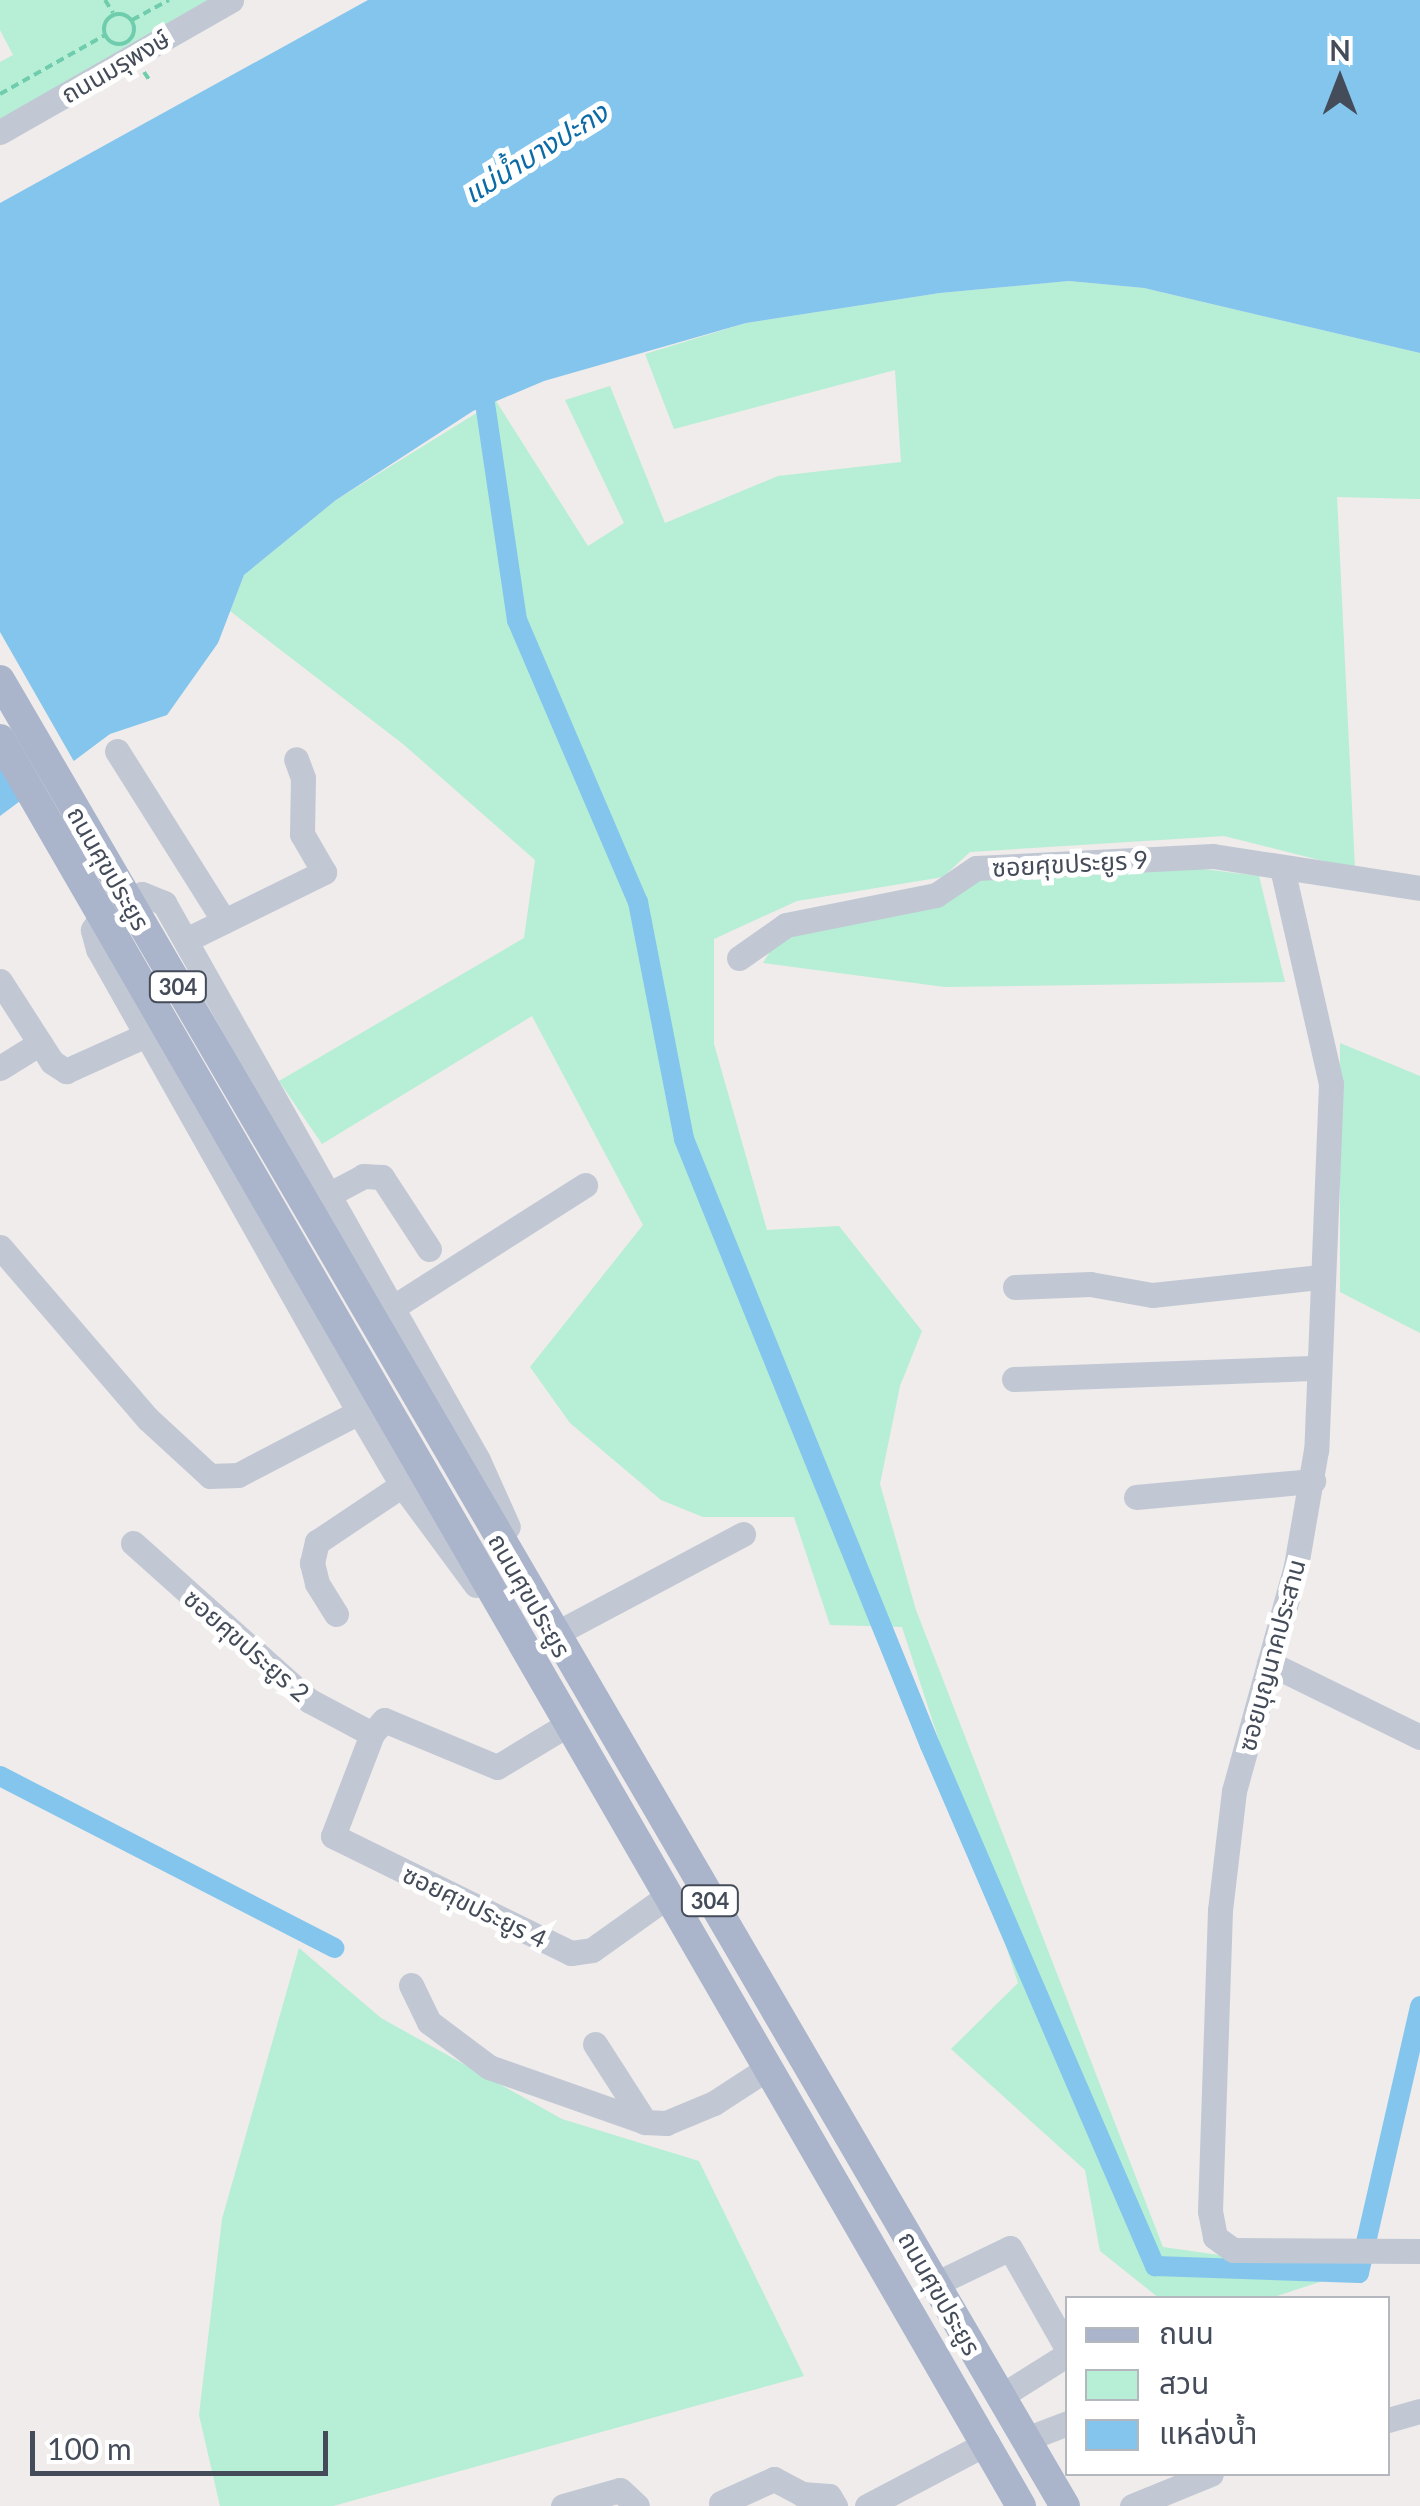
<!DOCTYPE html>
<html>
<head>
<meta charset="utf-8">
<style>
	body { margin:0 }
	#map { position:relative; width:1420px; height:2506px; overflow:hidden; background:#efeceb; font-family:Lato,"Noto Sans Thai",sans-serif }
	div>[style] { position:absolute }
	.green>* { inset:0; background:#b7eed6 }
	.water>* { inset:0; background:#83c5ec }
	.pier>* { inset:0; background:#efeceb }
	.canal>* { height:20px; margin:-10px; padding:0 10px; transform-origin:10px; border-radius:10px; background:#83c5ec }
	.path>* { height:4px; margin-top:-2px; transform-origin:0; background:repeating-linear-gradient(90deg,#6fcdae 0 8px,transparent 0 13px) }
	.path>.ring { margin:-2px; padding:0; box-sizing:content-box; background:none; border:4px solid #6fcdae; border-radius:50% }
	.minor>* { height:25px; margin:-12.5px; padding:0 12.5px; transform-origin:12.5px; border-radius:12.5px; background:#c1c8d4 }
	.major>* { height:30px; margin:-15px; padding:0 15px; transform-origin:15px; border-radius:15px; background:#aab5cc }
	span { translate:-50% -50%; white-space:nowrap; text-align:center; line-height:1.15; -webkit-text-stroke:10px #fff; paint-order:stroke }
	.shield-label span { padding:2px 8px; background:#fff; border:2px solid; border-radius:8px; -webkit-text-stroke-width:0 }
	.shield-label { font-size:22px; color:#444b59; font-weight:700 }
	.street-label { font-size:25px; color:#444b59 }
	.water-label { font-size:28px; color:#0a6ba6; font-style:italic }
	.legend { position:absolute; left:1065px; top:2296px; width:325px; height:180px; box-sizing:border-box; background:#fff; border:2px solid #b4b7bd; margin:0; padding:12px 18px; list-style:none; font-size:30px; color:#444b59 }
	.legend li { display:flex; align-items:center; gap:20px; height:50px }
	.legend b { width:50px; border:2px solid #b4b7bd }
	.north { position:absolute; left:1290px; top:30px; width:100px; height:100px; -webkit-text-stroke:8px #fff; paint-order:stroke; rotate:0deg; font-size:28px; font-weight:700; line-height:40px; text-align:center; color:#444b59 }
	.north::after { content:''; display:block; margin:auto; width:35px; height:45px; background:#444b59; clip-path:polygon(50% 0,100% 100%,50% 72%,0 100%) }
	.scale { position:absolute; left:30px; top:2431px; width:298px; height:45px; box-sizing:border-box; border:5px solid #444b59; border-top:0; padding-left:12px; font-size:30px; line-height:35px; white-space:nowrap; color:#444b59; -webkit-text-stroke:8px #fff; paint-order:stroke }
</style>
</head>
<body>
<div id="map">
	<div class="green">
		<i style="clip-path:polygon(0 0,219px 0,0 123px,0 62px,13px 55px,0 30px)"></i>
		<i style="clip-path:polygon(1069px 281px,1144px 288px,1420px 353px,1420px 499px,1337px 497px,1355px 869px,1224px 836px,970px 852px,943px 877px,797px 901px,714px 939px,714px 1044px,767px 1230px,839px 1226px,922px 1331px,900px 1386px,880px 1484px,916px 1610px,1163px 2247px,1347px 2273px,1271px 2298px,1159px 2298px,1100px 2251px,1085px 2170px,951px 2049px,1018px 1983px,902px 1627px,830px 1625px,794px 1517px,703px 1517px,661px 1500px,570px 1423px,530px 1367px,643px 1225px,532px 1016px,322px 1144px,279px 1081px,524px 938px,535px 860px,403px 744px,230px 611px,244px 575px,336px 500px,496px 401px,588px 546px,624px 523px,565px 400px,610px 386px,665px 523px,778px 476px,901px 462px,895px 370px,674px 429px,645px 354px,746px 323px,940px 293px)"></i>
		<i style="clip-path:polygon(1195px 868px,1259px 876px,1285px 982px,945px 987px,763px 963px,778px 939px,983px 878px)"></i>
		<i style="clip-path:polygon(1340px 1043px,1420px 1076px,1420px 1333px,1340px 1292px)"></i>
		<i style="clip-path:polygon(299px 1948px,381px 2018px,562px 2119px,699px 2161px,804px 2376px,333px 2506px,220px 2506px,199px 2415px,222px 2219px)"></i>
	</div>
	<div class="water">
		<i style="clip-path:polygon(368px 0,1420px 0,1420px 353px,1144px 288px,1069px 281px,940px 293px,746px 323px,544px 381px,473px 411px,336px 500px,244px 575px,218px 643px,167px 715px,110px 734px,0 816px,0 203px)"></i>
	</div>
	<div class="pier">
		<i style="clip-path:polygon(0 632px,76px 765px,23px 805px,0 766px)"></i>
	</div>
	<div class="canal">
		<i style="left:482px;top:383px;width:240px;rotate:81.6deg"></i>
		<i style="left:517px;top:620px;width:307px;rotate:66.8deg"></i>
		<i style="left:638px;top:902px;width:241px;rotate:79deg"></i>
		<i style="left:684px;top:1139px;width:654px;rotate:67.91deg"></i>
		<i style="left:930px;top:1745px;width:568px;rotate:66.64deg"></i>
		<i style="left:1155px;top:2266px;width:204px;rotate:2deg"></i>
		<i style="left:1359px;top:2273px;width:274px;rotate:-77.1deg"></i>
		<i style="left:0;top:1776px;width:376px;rotate:27.2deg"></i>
	</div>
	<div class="path">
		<i style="left:105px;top:0;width:15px;rotate:58deg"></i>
		<i class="ring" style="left:104px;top:14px;width:26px;height:26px"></i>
		<i style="left:132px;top:20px;width:42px;rotate:-28.4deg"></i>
		<i style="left:144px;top:72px;width:11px;rotate:56deg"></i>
		<i style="left:0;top:94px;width:120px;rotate:-29.3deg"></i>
	</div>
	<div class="minor">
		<i style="left:0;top:132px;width:266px;rotate:-29.7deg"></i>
		<i style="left:117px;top:751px;width:201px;rotate:57.8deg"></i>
		<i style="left:1282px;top:868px;width:221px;rotate:77.2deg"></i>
		<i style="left:1331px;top:1084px;width:366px;rotate:92.3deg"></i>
		<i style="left:1316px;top:1450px;width:118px;rotate:99.8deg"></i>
		<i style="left:1296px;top:1566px;width:233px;rotate:105.4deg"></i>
		<i style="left:1234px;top:1791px;width:120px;rotate:96.7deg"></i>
		<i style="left:1220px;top:1910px;width:301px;rotate:91.9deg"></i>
		<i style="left:1210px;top:2211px;width:26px;rotate:79deg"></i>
		<i style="left:1215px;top:2237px;width:22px;rotate:36deg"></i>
		<i style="left:1233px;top:2250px;width:187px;rotate:0.3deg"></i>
		<i style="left:186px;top:940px;width:154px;rotate:-26.2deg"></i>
		<i style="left:324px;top:872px;width:44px;rotate:-120.1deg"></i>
		<i style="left:302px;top:834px;width:56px;rotate:-89deg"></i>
		<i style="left:303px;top:778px;width:20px;rotate:-110deg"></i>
		<i style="left:739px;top:958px;width:57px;rotate:-35.1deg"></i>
		<i style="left:786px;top:925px;width:153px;rotate:-11.3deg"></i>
		<i style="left:936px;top:895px;width:48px;rotate:-34deg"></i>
		<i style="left:976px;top:868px;width:237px;rotate:-2.9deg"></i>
		<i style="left:1213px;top:856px;width:209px;rotate:8.8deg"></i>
		<i style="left:0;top:981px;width:96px;rotate:57.3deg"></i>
		<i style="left:52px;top:1062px;width:17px;rotate:33deg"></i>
		<i style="left:66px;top:1071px;width:88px;rotate:-24.2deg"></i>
		<i style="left:0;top:1068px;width:47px;rotate:-32deg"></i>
		<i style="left:328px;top:1195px;width:40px;rotate:-28deg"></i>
		<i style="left:363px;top:1176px;width:19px;rotate:3deg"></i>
		<i style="left:382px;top:1177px;width:86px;rotate:56.9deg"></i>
		<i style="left:0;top:1247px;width:227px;rotate:49.3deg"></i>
		<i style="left:148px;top:1419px;width:84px;rotate:42.6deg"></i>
		<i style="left:210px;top:1476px;width:28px;rotate:-2deg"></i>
		<i style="left:238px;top:1475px;width:136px;rotate:-27.5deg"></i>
		<i style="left:1015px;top:1287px;width:75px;rotate:-2.3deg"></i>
		<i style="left:1090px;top:1284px;width:63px;rotate:10.1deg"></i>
		<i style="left:1152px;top:1295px;width:170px;rotate:-6.1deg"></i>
		<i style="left:392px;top:1308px;width:229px;rotate:-32.5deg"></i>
		<i style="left:1014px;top:1379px;width:304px;rotate:-2.1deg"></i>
		<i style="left:1136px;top:1497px;width:178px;rotate:-5.2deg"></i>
		<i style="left:133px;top:1543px;width:237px;rotate:41.8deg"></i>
		<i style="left:310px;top:1701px;width:70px;rotate:28deg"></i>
		<i style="left:476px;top:1585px;width:124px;rotate:-126.5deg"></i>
		<i style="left:402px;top:1485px;width:85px;rotate:-120.5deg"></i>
		<i style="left:359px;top:1412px;width:531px;rotate:-119.41deg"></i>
		<i style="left:98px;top:949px;width:20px;rotate:-105deg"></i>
		<i style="left:93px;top:930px;width:12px;rotate:-59deg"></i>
		<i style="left:99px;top:920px;width:50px;rotate:-31.2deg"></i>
		<i style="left:142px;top:894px;width:24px;rotate:22deg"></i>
		<i style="left:164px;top:903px;width:639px;rotate:60.59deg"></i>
		<i style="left:478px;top:1460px;width:73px;rotate:65.9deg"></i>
		<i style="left:336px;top:1614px;width:36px;rotate:-122deg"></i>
		<i style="left:317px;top:1583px;width:21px;rotate:-104deg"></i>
		<i style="left:312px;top:1563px;width:22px;rotate:-77deg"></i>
		<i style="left:317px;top:1542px;width:102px;rotate:-33.8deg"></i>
		<i style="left:555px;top:1634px;width:213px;rotate:-28deg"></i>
		<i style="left:1269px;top:1663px;width:168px;rotate:26.1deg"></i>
		<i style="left:570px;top:1723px;width:85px;rotate:148.9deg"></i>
		<i style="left:497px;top:1767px;width:122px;rotate:-157.4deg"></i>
		<i style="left:384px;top:1720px;width:18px;rotate:131deg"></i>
		<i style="left:372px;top:1734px;width:109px;rotate:110.9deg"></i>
		<i style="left:333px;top:1836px;width:265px;rotate:26.2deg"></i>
		<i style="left:571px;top:1953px;width:21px;rotate:-8deg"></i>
		<i style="left:592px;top:1950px;width:90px;rotate:-35.5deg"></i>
		<i style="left:411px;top:1985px;width:41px;rotate:64.1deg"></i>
		<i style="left:429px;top:2022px;width:75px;rotate:36.9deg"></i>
		<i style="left:489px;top:2067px;width:165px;rotate:19.4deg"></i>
		<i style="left:595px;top:2044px;width:93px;rotate:57.3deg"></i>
		<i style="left:645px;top:2122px;width:21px;rotate:3deg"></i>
		<i style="left:666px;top:2123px;width:52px;rotate:-22.6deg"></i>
		<i style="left:714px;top:2103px;width:61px;rotate:-32.9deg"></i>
		<i style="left:935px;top:2284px;width:83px;rotate:-25.6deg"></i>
		<i style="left:1010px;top:2248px;width:117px;rotate:60.4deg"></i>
		<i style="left:1001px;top:2396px;width:79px;rotate:-32.1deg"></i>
		<i style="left:1388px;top:2420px;width:33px;rotate:-16deg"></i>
		<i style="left:1026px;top:2439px;width:45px;rotate:-20.9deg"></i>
		<i style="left:721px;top:2503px;width:58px;rotate:-24.4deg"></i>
		<i style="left:774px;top:2479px;width:32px;rotate:28deg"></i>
		<i style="left:802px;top:2494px;width:27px;rotate:4deg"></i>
		<i style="left:829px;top:2496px;width:12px;rotate:59deg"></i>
		<i style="left:563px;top:2506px;width:59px;rotate:-15.7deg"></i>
		<i style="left:620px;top:2490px;width:23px;rotate:43deg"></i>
		<i style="left:867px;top:2506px;width:136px;rotate:-27.7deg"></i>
		<i style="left:1132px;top:2506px;width:85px;rotate:-22.1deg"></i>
	</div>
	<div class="major">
		<i style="left:0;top:680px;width:2114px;rotate:59.75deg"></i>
		<i style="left:0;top:739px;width:2041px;rotate:59.98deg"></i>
	</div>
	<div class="shield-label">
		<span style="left:178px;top:987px">304</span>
		<span style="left:710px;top:1901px">304</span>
	</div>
	<div class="street-label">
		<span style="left:115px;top:66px;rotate:-30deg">ถนนมรุพงษ์</span>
		<span style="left:1070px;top:863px;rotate:-3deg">ซอยศุขประยูร 9</span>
		<span style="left:109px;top:868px;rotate:60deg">ถนนศุขประยูร</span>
		<span style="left:530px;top:1595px;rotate:60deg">ถนนศุขประยูร</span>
		<span style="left:247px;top:1645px;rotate:41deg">ซอยศุขประยูร 2</span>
		<span style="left:1271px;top:1655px;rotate:-75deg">ซอยบุญนาคประสาน</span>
		<span style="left:475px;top:1906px;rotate:26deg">ซอยศุขประยูร 4</span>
		<span style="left:940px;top:2293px;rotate:60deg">ถนนศุขประยูร</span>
	</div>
	<div class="water-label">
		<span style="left:535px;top:152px;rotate:-32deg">แม่น้ำบางปะกง</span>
	</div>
	<ul class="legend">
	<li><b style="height:12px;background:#aab5cc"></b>ถนน</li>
	<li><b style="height:28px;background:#b7eed6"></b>สวน</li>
	<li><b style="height:28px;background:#83c5ec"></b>แหล่งน้ำ</li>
	</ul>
	<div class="north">N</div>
	<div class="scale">100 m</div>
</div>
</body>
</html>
